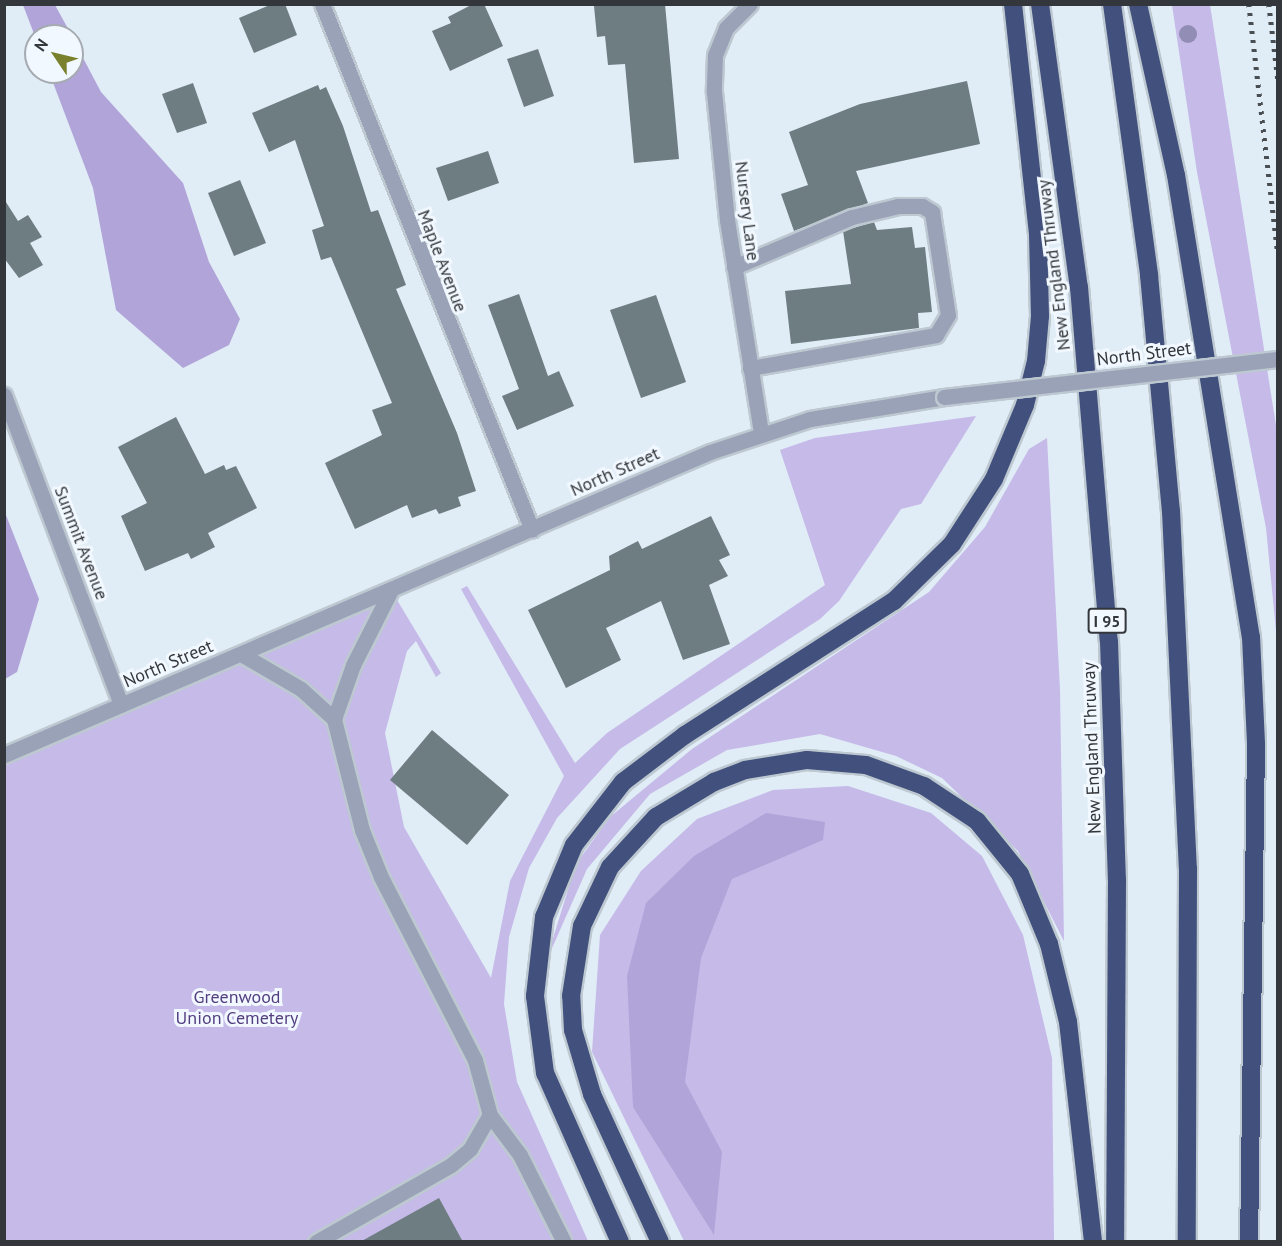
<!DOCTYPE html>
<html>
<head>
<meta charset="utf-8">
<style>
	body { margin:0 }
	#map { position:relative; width:1282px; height:1246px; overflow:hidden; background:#e0ecf6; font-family:"PT Sans",sans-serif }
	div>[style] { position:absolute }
	.green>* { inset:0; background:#c5bae8 }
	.forest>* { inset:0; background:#b1a4d9 }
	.building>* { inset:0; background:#6e7d81 }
	.roads { filter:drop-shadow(2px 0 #bdc8d1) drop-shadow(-2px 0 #bdc8d1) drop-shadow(0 2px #bdc8d1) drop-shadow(0 -2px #bdc8d1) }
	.minor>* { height:15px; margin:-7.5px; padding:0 7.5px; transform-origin:7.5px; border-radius:7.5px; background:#9aa2b8 }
	.highway>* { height:18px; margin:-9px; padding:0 9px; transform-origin:9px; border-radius:9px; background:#41507c }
	.rail>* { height:4.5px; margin-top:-2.25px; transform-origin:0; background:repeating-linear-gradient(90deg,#494e53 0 3px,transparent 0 9px) }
	.bridges { filter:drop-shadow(2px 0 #bdc8d1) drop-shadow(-2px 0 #bdc8d1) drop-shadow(0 2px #bdc8d1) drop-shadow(0 -2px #bdc8d1) }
	.minor-bridge>* { height:15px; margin:-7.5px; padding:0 7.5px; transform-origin:7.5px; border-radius:7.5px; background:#9aa2b8 }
	.trees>* { width:18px; height:18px; margin:-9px; border-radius:50%; background:#928db5 }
	span { translate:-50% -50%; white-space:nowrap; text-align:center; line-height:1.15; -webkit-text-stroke:6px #f2f8ff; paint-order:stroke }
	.shield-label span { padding:2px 4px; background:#f2f8ff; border:2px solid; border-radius:4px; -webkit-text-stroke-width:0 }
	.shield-label { font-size:16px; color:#33373b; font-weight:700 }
	.street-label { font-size:18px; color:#33373b }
	.park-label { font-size:18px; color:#533f80 }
	.frame { position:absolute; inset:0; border:6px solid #33373b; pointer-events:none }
	.north { position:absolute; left:24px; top:24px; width:60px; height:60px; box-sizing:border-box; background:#f2f8ff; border:2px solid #a6abb1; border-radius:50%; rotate:305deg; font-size:16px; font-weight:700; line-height:24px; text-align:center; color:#33373b }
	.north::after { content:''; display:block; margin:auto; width:21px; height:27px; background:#79812c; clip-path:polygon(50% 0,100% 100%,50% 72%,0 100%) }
</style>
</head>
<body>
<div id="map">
	<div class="green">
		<i style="clip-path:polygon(1172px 5px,1210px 5px,1277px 432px,1277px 641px,1266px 528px,1197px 172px)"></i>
		<i style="clip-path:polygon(976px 416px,921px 504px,901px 509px,839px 601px,820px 619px,620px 749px,557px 818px,529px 868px,509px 937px,504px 1004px,517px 1082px,588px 1241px,5px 1242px,5px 754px,391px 590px,441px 673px,436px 677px,416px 641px,407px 651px,385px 733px,404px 827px,491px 978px,510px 881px,564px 776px,461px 589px,467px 586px,575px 763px,607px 733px,825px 585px,780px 450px,815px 438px)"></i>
		<i style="clip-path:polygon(1047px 438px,1060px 690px,1064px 941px,1018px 851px,942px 778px,896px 756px,820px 734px,727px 750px,650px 794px,587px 869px,545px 964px,576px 864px,610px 817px,692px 749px,929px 592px,985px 527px,1029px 449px)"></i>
		<i style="clip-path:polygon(848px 786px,931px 813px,982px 856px,1023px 935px,1052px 1058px,1054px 1241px,684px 1241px,592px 1052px,600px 935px,641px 871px,697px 819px,773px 790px)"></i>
	</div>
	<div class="forest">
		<i style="clip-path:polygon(23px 5px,55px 5px,72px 36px,36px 39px)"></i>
		<i style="clip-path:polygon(72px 37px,101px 92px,183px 183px,209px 262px,240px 319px,229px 345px,183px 368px,116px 310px,93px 188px,49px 72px,72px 72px)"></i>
		<i style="clip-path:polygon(4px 510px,39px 599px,17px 672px,5px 679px)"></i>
		<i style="clip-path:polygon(766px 813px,825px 822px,823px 840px,732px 879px,701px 958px,685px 1082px,722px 1152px,714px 1235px,633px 1107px,627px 976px,646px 903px,694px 856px)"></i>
	</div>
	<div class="building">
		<i style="clip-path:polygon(272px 4px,285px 4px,297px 35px,254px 53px,239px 18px)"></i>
		<i style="clip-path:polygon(473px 4px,484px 4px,503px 46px,450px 71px,432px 31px,451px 23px,448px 17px)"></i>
		<i style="clip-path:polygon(665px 4px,679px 159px,634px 163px,625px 64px,608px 65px,605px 36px,597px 37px,594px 6px)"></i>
		<i style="clip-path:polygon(538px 49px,554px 96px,524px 107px,507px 59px)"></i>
		<i style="clip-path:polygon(967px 81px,980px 144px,856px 171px,868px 203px,794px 231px,781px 194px,808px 185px,789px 132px,860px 104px)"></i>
		<i style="clip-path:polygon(193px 83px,207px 123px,177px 133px,162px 94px)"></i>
		<i style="clip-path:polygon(318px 85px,320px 90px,326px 87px,343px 126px,371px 212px,378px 210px,406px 285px,396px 289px,457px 433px,476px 491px,458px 497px,461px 506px,439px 514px,436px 509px,412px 518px,407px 505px,355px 529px,325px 463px,382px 435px,372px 410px,392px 403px,331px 257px,321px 260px,312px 230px,324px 226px,295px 140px,269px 152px,252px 113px)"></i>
		<i style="clip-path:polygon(488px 151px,499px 183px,448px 201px,436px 168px)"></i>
		<i style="clip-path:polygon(240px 180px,266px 243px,234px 256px,208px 193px)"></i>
		<i style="clip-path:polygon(4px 199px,18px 221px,28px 215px,42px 237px,30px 243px,43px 265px,19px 278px,4px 258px)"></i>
		<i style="clip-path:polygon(874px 222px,877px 230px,912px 227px,915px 248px,925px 247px,932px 312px,918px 313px,919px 328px,791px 344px,785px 291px,851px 284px,843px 231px)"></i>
		<i style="clip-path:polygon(519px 294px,548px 376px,559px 371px,574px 406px,517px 430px,502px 396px,519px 389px,488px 305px)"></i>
		<i style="clip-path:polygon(656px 295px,686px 382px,641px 398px,610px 310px)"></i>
		<i style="clip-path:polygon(176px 417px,205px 474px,224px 465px,226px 470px,236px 466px,257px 508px,208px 533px,215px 547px,191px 559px,188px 553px,145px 571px,121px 516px,147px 503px,118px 447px)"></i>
		<i style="clip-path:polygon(711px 516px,730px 555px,719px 560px,728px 576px,709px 585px,730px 644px,683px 660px,661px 601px,606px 628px,621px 660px,566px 688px,528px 610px,610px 570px,609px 556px,638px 541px,642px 549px)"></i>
		<i style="clip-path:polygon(432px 730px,509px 795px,467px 845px,390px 780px)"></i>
		<i style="clip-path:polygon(439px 1198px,463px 1242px,360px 1242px)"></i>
	</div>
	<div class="roads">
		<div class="minor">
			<i style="left:322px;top:4px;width:566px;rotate:68.24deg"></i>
			<i style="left:750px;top:4px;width:34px;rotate:135deg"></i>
			<i style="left:726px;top:28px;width:29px;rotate:112deg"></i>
			<i style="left:715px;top:55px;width:37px;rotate:92deg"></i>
			<i style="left:714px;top:92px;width:129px;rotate:84.2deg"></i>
			<i style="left:727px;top:220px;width:216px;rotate:80.9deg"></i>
			<i style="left:734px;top:267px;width:128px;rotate:-23deg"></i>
			<i style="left:852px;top:217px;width:47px;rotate:-13.4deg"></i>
			<i style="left:898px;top:206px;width:24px"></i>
			<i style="left:922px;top:206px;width:12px;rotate:31deg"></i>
			<i style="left:932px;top:212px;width:104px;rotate:81.2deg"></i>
			<i style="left:948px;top:315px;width:23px;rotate:121deg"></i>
			<i style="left:936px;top:335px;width:189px;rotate:169.9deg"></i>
			<i style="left:4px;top:395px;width:331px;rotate:69.3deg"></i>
			<i style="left:241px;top:654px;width:69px;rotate:30.3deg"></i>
			<i style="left:301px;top:689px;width:45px;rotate:42.3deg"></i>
			<i style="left:334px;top:719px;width:57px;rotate:-70.6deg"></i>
			<i style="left:353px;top:665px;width:84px;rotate:-63.1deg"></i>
			<i style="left:4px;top:755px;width:768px;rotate:-23.23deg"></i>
			<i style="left:710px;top:452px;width:105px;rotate:-18.3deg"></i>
			<i style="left:810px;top:419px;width:136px;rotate:-9.3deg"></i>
			<i style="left:490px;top:1115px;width:50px;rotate:53.1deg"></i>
			<i style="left:520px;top:1155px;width:97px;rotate:63.2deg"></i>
			<i style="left:316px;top:1242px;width:155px;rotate:-29.7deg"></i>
			<i style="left:451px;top:1165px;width:25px;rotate:-40deg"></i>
			<i style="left:470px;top:1149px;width:39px;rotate:-60deg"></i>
			<i style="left:490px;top:1115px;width:57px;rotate:-105.3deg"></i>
			<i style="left:475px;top:1060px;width:206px;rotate:-117.2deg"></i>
			<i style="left:381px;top:877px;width:51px;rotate:-112deg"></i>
			<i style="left:362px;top:830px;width:114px;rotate:-104.2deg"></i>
		</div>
		<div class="highway">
			<i style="left:1040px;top:4px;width:286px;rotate:82.2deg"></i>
			<i style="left:1079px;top:287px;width:355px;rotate:85.2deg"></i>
			<i style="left:1109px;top:641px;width:239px;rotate:88.1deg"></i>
			<i style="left:1117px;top:880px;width:362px;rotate:90.3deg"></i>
			<i style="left:1112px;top:4px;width:274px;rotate:82.2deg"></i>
			<i style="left:1149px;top:275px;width:237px;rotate:84.7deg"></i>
			<i style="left:1171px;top:511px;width:358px;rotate:87.3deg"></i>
			<i style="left:1188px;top:869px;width:373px;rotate:90.2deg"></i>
			<i style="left:1138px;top:4px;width:175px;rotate:77.5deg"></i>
			<i style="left:1176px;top:175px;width:468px;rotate:80.8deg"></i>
			<i style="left:1251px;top:637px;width:107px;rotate:87.3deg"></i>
			<i style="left:1256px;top:744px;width:498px;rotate:90.8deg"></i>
			<i style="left:620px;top:1242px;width:185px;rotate:-113.9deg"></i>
			<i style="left:545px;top:1073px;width:78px;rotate:-97.4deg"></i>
			<i style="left:535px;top:996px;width:80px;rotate:-83.5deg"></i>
			<i style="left:544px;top:917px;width:78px;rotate:-67.4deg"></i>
			<i style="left:574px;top:845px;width:80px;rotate:-52.1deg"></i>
			<i style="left:623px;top:782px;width:78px;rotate:-37.2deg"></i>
			<i style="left:685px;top:735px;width:248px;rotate:-32.7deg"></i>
			<i style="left:894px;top:601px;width:81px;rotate:-44.5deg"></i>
			<i style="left:952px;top:544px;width:77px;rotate:-57.1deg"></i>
			<i style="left:994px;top:479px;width:80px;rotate:-67.3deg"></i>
			<i style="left:1025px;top:405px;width:45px;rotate:-76deg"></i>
			<i style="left:1036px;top:361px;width:45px;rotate:-84.9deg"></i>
			<i style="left:1040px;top:316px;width:82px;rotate:-91.4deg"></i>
			<i style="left:1038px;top:234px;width:231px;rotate:-96.2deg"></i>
			<i style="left:660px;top:1242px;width:163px;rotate:-114.7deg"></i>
			<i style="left:592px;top:1094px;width:67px;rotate:-106.5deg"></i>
			<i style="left:573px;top:1030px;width:34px;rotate:-93deg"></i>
			<i style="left:571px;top:996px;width:71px;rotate:-81.1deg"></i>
			<i style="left:582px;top:926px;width:65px;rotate:-64.6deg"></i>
			<i style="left:610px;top:867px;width:68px;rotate:-47.4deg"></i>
			<i style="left:656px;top:817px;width:68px;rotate:-31.1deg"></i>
			<i style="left:714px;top:782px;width:33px;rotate:-21deg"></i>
			<i style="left:745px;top:770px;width:63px;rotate:-9.2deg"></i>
			<i style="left:807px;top:760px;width:59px;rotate:4.8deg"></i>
			<i style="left:866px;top:765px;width:62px;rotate:19.9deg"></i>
			<i style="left:924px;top:786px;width:64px;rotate:33.4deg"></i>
			<i style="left:977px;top:821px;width:68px;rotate:50.9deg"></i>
			<i style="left:1020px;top:874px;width:76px;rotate:67.5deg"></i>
			<i style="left:1049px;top:944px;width:80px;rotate:76.3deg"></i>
			<i style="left:1068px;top:1022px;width:221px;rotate:83.5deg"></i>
		</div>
	</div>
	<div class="rail">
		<i style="left:1249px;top:4px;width:252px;rotate:83.4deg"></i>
		<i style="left:1269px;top:4px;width:77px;rotate:83.2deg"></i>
	</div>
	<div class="bridges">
		<div class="minor-bridge">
			<i style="left:944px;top:397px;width:336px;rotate:-6.5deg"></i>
		</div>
	</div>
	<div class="trees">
		<i style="left:1188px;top:34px"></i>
	</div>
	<div class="shield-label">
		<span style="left:1107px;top:621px">I 95</span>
	</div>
	<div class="street-label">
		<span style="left:747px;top:211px;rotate:83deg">Nursery Lane</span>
		<span style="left:442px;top:261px;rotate:69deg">Maple Avenue</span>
		<span style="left:1054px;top:265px;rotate:-97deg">New England Thruway</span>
		<span style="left:1144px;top:354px;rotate:-7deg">North Street</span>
		<span style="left:615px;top:472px;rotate:-24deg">North Street</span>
		<span style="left:81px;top:543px;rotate:69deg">Summit Avenue</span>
		<span style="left:168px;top:664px;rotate:-23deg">North Street</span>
		<span style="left:1092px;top:748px;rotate:-92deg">New England Thruway</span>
	</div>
	<div class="park-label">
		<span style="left:237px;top:1008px">Greenwood<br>Union Cemetery</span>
	</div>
	<div class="frame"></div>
	<div class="north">N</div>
</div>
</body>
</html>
